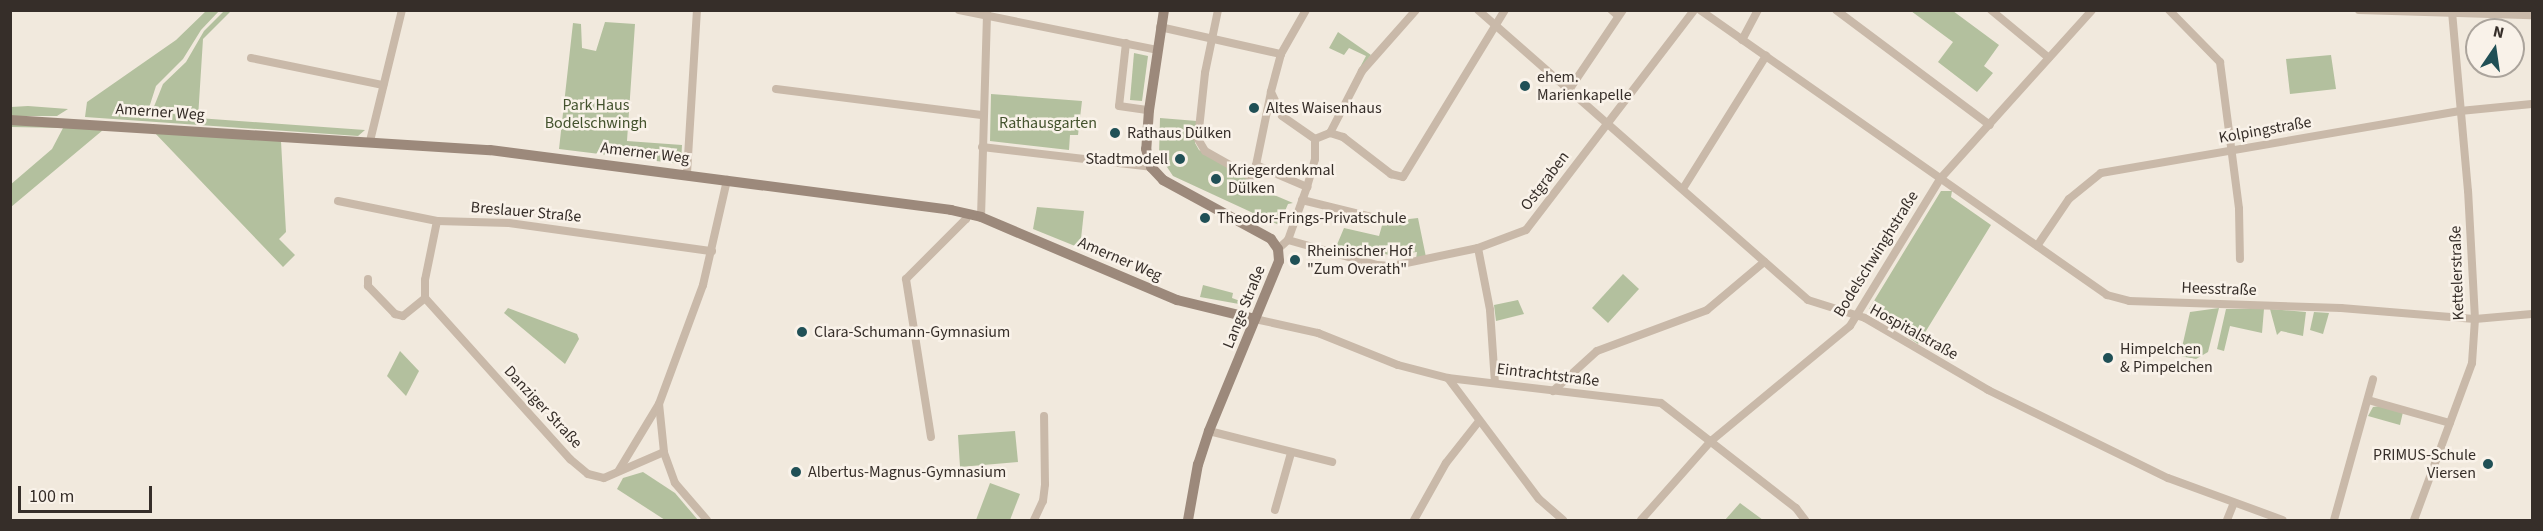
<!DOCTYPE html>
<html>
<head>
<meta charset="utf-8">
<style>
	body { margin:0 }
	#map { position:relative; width:2543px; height:531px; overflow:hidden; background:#f1e9dd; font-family:"Source Sans 3",sans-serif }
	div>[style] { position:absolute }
	.green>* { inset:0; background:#b3c09e }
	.pedestrian>* { height:6px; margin:-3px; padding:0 3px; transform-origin:3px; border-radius:3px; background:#c9b9a9 }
	.minor>* { height:8px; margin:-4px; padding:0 4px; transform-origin:4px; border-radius:4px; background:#c9b9a9 }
	.secondary>* { height:10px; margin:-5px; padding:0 5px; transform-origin:5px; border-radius:5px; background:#9c897b }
	.dots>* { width:16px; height:16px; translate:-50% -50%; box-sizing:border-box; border:3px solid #f9f2e9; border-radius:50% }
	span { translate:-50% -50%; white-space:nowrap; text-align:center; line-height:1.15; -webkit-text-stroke:5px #f9f2e9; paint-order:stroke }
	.poi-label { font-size:16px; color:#362e29 }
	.left { translate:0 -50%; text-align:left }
	.right { translate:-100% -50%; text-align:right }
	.park-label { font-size:16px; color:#44532e }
	.street-label { font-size:16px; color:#362e29 }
	.frame { position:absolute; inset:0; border:12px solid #362e29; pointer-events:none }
	.north { position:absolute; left:2465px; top:18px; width:60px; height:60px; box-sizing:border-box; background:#f9f2e9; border:2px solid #aba49c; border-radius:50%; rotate:13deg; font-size:16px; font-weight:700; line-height:24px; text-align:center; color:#362e29 }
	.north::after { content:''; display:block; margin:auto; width:21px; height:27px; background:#205056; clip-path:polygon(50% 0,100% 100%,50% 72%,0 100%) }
	.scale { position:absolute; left:18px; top:486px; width:134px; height:27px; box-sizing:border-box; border:3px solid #362e29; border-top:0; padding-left:8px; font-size:18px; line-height:21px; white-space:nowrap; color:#362e29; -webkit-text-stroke:4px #f9f2e9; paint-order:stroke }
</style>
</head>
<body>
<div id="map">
	<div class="green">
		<i style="clip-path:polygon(206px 11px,219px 11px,201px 30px,183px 59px,156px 86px,147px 114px,151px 114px,163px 84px,186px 62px,204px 31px,224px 11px,231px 11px,203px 39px,198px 118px,365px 130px,358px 136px,85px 117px,87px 102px,176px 40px)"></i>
		<i style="clip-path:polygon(1911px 11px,1953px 11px,1999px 45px,1984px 66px,1993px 73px,1977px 92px,1938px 62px,1953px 42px)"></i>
		<i style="clip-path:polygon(605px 22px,635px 24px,627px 141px,682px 145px,681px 164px,559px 149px,573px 23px,581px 24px,582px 48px,596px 51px)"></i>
		<i style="clip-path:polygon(1338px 32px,1371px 55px,1357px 73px,1366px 56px,1349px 48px,1344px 55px,1329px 48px)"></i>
		<i style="clip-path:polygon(1134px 53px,1148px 56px,1142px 101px,1130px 100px)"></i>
		<i style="clip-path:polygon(2331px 55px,2336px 89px,2290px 94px,2286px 59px)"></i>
		<i style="clip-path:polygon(991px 94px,1082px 101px,1078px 135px,1070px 135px,1069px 150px,990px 141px)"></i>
		<i style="clip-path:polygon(11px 107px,28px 106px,68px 109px,57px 116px,11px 116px)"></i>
		<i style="clip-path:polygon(1160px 118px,1197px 121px,1195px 143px,1199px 150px,1250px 179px,1248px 184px,1293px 203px,1288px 204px,1279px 225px,1173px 176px,1159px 155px)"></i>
		<i style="clip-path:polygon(11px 123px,103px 130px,11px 207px,10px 185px,52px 149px,63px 128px,11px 127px)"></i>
		<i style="clip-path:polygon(153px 131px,281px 141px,286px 232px,279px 239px,295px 255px,283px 267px)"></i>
		<i style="clip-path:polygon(1941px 191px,1952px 191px,1951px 197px,1991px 225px,1918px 344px,1869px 309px)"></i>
		<i style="clip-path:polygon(1037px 207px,1084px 211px,1080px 248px,1033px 229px)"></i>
		<i style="clip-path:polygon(1418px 218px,1426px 257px,1416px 259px,1417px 252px,1389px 255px,1347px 245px,1342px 249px,1336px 247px,1344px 228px,1379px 236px,1383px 222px)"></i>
		<i style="clip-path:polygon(1623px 274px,1639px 289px,1608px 323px,1592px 308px)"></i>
		<i style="clip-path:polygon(1203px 285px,1233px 293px,1232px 298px,1240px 301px,1239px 304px,1200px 297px)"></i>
		<i style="clip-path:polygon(1518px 300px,1524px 314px,1496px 321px,1494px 305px)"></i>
		<i style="clip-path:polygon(508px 308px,577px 334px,579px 339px,565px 364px,504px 313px)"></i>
		<i style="clip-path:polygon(2219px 308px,2208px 352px,2196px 359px,2180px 356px,2190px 312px)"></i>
		<i style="clip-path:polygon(2226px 309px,2264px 309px,2262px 333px,2230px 326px,2224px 351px,2217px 349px)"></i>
		<i style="clip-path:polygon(2270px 309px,2306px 312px,2303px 336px,2281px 331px,2277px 335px)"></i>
		<i style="clip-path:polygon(2314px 312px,2329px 313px,2323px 334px,2310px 330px)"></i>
		<i style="clip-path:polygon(400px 351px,419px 371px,406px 396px,387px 376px)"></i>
		<i style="clip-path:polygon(2380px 406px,2403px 412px,2400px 425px,2368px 416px,2373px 407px)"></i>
		<i style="clip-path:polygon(1015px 431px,1018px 462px,960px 467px,958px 435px)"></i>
		<i style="clip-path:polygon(643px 472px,675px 493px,698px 520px,665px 520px,617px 489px,623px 478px)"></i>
		<i style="clip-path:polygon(990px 483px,1020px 494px,1010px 520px,976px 520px)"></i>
		<i style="clip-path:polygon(1740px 503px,1763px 520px,1725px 520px)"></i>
	</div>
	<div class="pedestrian">
		<i style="left:1610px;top:10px;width:11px;rotate:41deg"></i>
	</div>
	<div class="minor">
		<i style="left:959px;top:10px;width:202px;rotate:11.4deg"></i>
		<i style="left:1218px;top:10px;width:64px;rotate:101.7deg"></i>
		<i style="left:1205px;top:73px;width:66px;rotate:96.1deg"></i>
		<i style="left:1198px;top:139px;width:14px;rotate:60deg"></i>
		<i style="left:1205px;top:151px;width:53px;rotate:29.5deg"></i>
		<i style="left:1251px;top:177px;width:13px;rotate:-67deg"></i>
		<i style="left:1306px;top:10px;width:51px;rotate:119.6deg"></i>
		<i style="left:1281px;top:54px;width:39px;rotate:105deg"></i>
		<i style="left:1271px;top:92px;width:26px;rotate:65deg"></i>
		<i style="left:1282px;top:116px;width:40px;rotate:34.9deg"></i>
		<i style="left:1478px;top:10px;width:439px;rotate:41.3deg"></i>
		<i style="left:1808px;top:300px;width:60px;rotate:17.5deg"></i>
		<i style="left:1865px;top:318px;width:143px;rotate:30.3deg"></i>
		<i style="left:1988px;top:390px;width:200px;rotate:26.1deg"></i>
		<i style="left:2168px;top:478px;width:122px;rotate:20.1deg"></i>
		<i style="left:1700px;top:10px;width:497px;rotate:35deg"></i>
		<i style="left:2107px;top:295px;width:23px;rotate:15deg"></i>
		<i style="left:2129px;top:301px;width:212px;rotate:1.9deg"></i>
		<i style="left:2341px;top:308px;width:134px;rotate:4.7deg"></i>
		<i style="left:2475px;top:319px;width:57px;rotate:-5deg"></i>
		<i style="left:1836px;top:10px;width:192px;rotate:36.8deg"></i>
		<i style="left:1991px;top:10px;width:75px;rotate:39.6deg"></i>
		<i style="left:2169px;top:10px;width:73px;rotate:45.6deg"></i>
		<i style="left:2220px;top:62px;width:148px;rotate:82.6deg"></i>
		<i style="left:2239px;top:209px;width:50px;rotate:88.9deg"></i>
		<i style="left:2359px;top:10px;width:173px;rotate:1.7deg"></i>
		<i style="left:1160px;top:27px;width:124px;rotate:12.6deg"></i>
		<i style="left:1742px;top:40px;width:34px;rotate:-62deg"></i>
		<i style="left:1126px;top:43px;width:63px;rotate:96.3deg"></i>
		<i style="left:1119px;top:106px;width:30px;rotate:8deg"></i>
		<i style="left:251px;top:58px;width:135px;rotate:11.6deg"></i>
		<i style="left:776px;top:89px;width:209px;rotate:7.2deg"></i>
		<i style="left:1569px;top:90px;width:97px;rotate:-56deg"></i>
		<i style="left:1271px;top:92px;width:75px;rotate:101.6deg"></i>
		<i style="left:1256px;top:165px;width:56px;rotate:23.3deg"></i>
		<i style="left:1330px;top:133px;width:70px;rotate:-62.7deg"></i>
		<i style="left:1362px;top:71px;width:81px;rotate:-48.5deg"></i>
		<i style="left:1315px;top:139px;width:16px;rotate:-22deg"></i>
		<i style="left:1330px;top:133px;width:14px;rotate:17deg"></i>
		<i style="left:1343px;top:137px;width:61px;rotate:37.6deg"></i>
		<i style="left:1391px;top:174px;width:12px;rotate:14deg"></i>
		<i style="left:1403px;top:177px;width:196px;rotate:-58.6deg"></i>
		<i style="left:370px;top:141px;width:135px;rotate:-76.3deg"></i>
		<i style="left:982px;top:147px;width:170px;rotate:6.7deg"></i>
		<i style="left:687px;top:173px;width:163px;rotate:-86.5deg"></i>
		<i style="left:1684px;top:187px;width:155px;rotate:-58deg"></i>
		<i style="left:1302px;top:200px;width:89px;rotate:13.7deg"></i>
		<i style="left:1388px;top:221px;width:15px;rotate:-8deg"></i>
		<i style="left:338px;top:201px;width:101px;rotate:11.4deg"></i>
		<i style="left:437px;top:221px;width:72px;rotate:1.6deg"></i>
		<i style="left:509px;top:223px;width:205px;rotate:7.9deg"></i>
		<i style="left:981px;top:217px;width:207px;rotate:-88.3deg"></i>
		<i style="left:437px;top:221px;width:60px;rotate:101.5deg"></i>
		<i style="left:425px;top:280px;width:18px;rotate:90deg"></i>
		<i style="left:425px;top:298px;width:217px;rotate:48deg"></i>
		<i style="left:570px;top:459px;width:23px;rotate:40deg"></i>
		<i style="left:588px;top:474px;width:16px;rotate:14deg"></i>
		<i style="left:604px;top:478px;width:65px;rotate:-23.4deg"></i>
		<i style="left:1288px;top:240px;width:92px;rotate:15.7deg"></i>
		<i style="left:1377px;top:265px;width:15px;rotate:4deg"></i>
		<i style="left:1392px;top:266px;width:88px;rotate:-11.8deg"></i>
		<i style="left:1478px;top:248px;width:51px;rotate:-20.6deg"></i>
		<i style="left:1526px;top:230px;width:277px;rotate:-52.6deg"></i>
		<i style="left:2037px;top:246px;width:57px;rotate:-55.8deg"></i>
		<i style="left:2069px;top:199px;width:41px;rotate:-39.1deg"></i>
		<i style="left:2101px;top:173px;width:364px;rotate:-9.8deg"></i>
		<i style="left:2460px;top:111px;width:72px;rotate:-5.6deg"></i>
		<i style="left:1478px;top:248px;width:63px;rotate:79deg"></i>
		<i style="left:1490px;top:310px;width:73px;rotate:86.1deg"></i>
		<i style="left:1278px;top:249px;width:13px;rotate:-42deg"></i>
		<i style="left:1288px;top:240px;width:56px;rotate:-70.3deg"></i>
		<i style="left:1307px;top:187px;width:29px;rotate:-74deg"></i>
		<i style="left:1315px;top:159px;width:20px;rotate:-90deg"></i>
		<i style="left:368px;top:279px;width:7px;rotate:90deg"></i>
		<i style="left:368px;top:286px;width:39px;rotate:46deg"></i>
		<i style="left:395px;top:314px;width:8px;rotate:14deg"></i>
		<i style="left:403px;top:316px;width:28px;rotate:-39deg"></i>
		<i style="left:1255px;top:319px;width:65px;rotate:12.5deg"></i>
		<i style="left:1318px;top:333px;width:86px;rotate:21.8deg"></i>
		<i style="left:1398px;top:365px;width:52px;rotate:14.6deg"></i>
		<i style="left:1448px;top:378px;width:214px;rotate:6.7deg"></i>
		<i style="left:1661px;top:403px;width:171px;rotate:37.9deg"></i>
		<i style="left:1796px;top:508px;width:15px;rotate:53deg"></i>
		<i style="left:1448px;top:378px;width:151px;rotate:53.1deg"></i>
		<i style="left:1539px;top:499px;width:32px;rotate:41deg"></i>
		<i style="left:1553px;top:391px;width:59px;rotate:-42.3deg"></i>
		<i style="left:1597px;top:351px;width:117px;rotate:-20.4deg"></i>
		<i style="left:1707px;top:310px;width:75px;rotate:-40.1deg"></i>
		<i style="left:2368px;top:400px;width:85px;rotate:15.7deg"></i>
		<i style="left:1209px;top:431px;width:127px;rotate:14.1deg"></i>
		<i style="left:931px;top:437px;width:160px;rotate:-99deg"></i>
		<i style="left:906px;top:279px;width:85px;rotate:-45deg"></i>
		<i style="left:966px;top:219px;width:5px;rotate:-79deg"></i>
		<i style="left:619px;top:470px;width:77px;rotate:-58.8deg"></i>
		<i style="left:1275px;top:510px;width:59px;rotate:-74.3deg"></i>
		<i style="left:707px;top:520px;width:49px;rotate:-130.9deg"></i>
		<i style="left:675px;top:483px;width:33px;rotate:-110deg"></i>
		<i style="left:664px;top:452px;width:48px;rotate:-95.9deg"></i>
		<i style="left:659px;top:404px;width:127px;rotate:-69.7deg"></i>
		<i style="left:703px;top:285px;width:108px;rotate:-77.1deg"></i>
		<i style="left:1034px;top:520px;width:21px;rotate:-65deg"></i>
		<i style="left:1043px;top:501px;width:17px;rotate:-83deg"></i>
		<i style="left:1045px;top:484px;width:68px;rotate:-90.8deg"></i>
		<i style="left:1414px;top:520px;width:65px;rotate:-60.7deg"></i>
		<i style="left:1446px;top:463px;width:53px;rotate:-51.8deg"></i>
		<i style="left:1641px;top:520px;width:106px;rotate:-48.5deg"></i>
		<i style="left:1711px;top:441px;width:180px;rotate:-39.6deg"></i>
		<i style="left:1850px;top:326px;width:172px;rotate:-58.5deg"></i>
		<i style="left:1940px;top:179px;width:227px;rotate:-48deg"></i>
		<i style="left:2227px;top:520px;width:18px;rotate:-68deg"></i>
		<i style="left:2334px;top:520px;width:146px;rotate:-74.5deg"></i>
		<i style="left:2414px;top:520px;width:167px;rotate:-69.7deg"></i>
		<i style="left:2472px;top:363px;width:44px;rotate:-86.1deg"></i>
		<i style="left:2475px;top:319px;width:128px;rotate:-93.1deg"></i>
		<i style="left:2468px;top:191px;width:182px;rotate:-95.1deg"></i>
	</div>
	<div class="secondary">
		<i style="left:1164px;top:10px;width:101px;rotate:98.5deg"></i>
		<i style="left:1149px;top:110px;width:39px;rotate:94deg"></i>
		<i style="left:1146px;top:149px;width:19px;rotate:74deg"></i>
		<i style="left:1151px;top:167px;width:18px;rotate:47deg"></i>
		<i style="left:1163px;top:180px;width:123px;rotate:28.6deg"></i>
		<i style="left:1271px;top:239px;width:12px;rotate:55deg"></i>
		<i style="left:1278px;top:249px;width:12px;rotate:85deg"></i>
		<i style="left:1279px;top:261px;width:184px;rotate:112.4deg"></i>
		<i style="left:1209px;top:431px;width:35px;rotate:108deg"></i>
		<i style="left:1198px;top:464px;width:57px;rotate:100.1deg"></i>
		<i style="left:10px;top:120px;width:481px;rotate:3.6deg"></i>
		<i style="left:490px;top:150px;width:465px;rotate:7.4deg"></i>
		<i style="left:951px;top:210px;width:31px;rotate:13deg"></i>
		<i style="left:981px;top:217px;width:213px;rotate:23deg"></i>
		<i style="left:1177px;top:300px;width:80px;rotate:13.7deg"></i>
	</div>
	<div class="dots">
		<i style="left:1525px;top:86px;background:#205056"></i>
		<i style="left:1254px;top:108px;background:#205056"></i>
		<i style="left:1115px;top:133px;background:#205056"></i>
		<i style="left:1180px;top:159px;background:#205056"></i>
		<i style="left:1216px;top:179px;background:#205056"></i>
		<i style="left:1205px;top:218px;background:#205056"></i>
		<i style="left:1295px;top:260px;background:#205056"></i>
		<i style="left:802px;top:332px;background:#205056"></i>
		<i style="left:2108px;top:358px;background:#205056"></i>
		<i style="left:2488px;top:464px;background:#205056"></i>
		<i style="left:796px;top:472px;background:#205056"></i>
	</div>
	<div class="poi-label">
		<span class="left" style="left:1537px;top:86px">ehem.<br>Marienkapelle</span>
		<span class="left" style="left:1266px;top:108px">Altes Waisenhaus</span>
		<span class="left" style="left:1127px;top:133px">Rathaus Dülken</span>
		<span class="right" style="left:1168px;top:159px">Stadtmodell</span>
		<span class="left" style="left:1228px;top:179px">Kriegerdenkmal<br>Dülken</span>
		<span class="left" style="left:1217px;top:218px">Theodor-Frings-Privatschule</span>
		<span class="left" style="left:1307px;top:260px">Rheinischer Hof<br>"Zum Overath"</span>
		<span class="left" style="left:814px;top:332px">Clara-Schumann-Gymnasium</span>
		<span class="left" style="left:2120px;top:358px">Himpelchen<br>&amp; Pimpelchen</span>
		<span class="right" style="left:2476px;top:464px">PRIMUS-Schule<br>Viersen</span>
		<span class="left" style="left:808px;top:472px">Albertus-Magnus-Gymnasium</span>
	</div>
	<div class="park-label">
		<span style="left:596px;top:114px">Park Haus<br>Bodelschwingh</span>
		<span style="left:1048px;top:123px">Rathausgarten</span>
	</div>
	<div class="street-label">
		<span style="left:160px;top:112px;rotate:4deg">Amerner Weg</span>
		<span style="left:2265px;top:130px;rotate:-10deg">Kolpingstraße</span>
		<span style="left:645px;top:153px;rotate:7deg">Amerner Weg</span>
		<span style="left:1545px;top:181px;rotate:-53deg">Ostgraben</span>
		<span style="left:526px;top:212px;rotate:5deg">Breslauer Straße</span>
		<span style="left:1876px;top:254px;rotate:-58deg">Bodelschwinghstraße</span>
		<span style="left:1120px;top:259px;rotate:23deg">Amerner Weg</span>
		<span style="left:2457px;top:273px;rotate:-92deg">Kettelerstraße</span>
		<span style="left:2219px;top:289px;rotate:2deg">Heesstraße</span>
		<span style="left:1244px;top:307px;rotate:-68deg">Lange Straße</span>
		<span style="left:1914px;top:332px;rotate:29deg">Hospitalstraße</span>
		<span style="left:1548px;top:375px;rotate:7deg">Eintrachtstraße</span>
		<span style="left:543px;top:407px;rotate:47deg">Danziger Straße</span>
	</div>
	<div class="frame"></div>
	<div class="north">N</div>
	<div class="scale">100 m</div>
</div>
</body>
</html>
